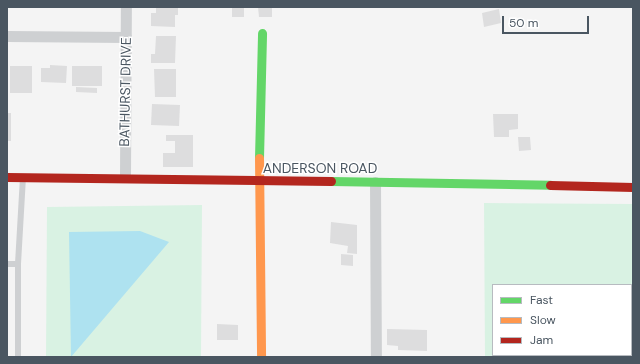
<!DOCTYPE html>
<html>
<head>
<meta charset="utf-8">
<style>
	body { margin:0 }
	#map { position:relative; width:640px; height:364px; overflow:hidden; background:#f4f4f4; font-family:"DM Sans",sans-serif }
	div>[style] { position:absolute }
	.green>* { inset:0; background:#d9f2e3 }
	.water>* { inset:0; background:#aee2f0 }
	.building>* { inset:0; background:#ddddde }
	.lane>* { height:5.5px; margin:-2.75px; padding:0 2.75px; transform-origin:2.75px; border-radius:2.75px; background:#ced0d2 }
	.street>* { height:11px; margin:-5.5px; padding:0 5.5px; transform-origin:5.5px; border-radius:5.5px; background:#ced0d2 }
	.fast>* { height:9px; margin:-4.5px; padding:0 4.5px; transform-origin:4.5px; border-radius:4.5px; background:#63d668 }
	.slow>* { height:9px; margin:-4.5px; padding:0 4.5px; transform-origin:4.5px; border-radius:4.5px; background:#ff974d }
	.jam>* { height:9px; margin:-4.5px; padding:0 4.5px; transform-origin:4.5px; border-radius:4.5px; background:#b3261e }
	span { translate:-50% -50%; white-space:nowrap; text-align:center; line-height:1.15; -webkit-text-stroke:3px #fff; paint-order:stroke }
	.street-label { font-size:14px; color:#4a5661 }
	.frame { position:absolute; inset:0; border:8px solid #4a5661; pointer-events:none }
	.legend { position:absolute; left:492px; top:284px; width:140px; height:72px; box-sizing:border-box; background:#fff; border:1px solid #b7bbc0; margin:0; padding:5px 7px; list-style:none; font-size:12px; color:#4a5661 }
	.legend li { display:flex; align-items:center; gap:8px; height:20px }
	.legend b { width:20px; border:1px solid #b7bbc0 }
	.scale { position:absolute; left:502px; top:16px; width:87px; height:18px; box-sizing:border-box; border:2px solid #4a5661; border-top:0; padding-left:5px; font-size:12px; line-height:14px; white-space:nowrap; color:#4a5661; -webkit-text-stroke:3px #fff; paint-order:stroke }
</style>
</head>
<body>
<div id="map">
	<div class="green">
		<i style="clip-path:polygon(evenodd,484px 203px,633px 204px,633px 357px,485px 357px,484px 203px,493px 285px,631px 285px,631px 355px,493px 355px,493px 285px)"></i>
		<i style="clip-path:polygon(202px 205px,201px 357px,46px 357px,47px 207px)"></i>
	</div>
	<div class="water">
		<i style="clip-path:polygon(140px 231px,169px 242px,71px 357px,69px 232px)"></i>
	</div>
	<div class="building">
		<i style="clip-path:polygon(156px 7px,178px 7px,178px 15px,175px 15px,175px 27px,151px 26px,151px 13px,156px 13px)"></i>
		<i style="clip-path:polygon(232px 7px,244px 7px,244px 17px,232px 17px)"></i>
		<i style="clip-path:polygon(258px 7px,272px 7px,272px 17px,259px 17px)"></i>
		<i style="clip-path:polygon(499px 9px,501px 23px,484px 27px,482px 13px)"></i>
		<i style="clip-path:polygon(156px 36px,176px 36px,175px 63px,151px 63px,151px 54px,155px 54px)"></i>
		<i style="clip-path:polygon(50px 65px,67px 66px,66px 83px,41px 82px,41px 68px,50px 68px)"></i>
		<i style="clip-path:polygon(10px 66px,32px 66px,32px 93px,10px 93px)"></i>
		<i style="clip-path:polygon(72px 66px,102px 66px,102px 86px,72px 86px)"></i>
		<i style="clip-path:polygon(154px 69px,176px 69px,176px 97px,155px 97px)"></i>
		<i style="clip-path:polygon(76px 87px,97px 88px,97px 93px,76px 92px)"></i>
		<i style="clip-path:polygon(152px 104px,180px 105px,179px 126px,151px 125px)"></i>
		<i style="clip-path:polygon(7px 113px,11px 113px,11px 141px,7px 141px)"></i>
		<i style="clip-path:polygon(493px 114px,518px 114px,518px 129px,509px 130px,509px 137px,494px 137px)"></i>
		<i style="clip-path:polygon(166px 135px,193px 135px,193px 167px,163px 167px,163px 153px,175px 153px,175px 141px,166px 141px)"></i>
		<i style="clip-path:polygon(518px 137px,530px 137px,531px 150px,519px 151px)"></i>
		<i style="clip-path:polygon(331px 222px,357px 225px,357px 254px,347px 253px,348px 246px,330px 243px)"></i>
		<i style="clip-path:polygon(341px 254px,353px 255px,353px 266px,341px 265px)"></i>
		<i style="clip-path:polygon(217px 324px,238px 325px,238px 340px,217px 340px)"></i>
		<i style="clip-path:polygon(387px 329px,427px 330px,427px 351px,398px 350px,398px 346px,387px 345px)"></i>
	</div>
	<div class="lane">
		<i style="left:7px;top:264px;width:11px"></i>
		<i style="left:18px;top:357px;width:93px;rotate:-90deg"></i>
		<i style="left:18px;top:264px;width:86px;rotate:-86.7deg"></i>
	</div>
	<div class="street">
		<i style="left:7px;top:36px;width:119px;rotate:0.5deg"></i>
		<i style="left:125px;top:177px;width:170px;rotate:-89.7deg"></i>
		<i style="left:375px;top:182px;width:175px;rotate:89.7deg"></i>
	</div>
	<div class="fast">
		<i style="left:259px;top:158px;width:125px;rotate:-88.6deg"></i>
		<i style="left:331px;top:181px;width:219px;rotate:1deg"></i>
	</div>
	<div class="slow">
		<i style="left:259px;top:158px;width:199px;rotate:89.4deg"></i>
	</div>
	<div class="jam">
		<i style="left:7px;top:177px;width:324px;rotate:0.7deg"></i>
		<i style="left:550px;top:185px;width:83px;rotate:1.4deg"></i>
	</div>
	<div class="street-label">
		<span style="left:125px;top:92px;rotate:-89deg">BATHURST DRIVE</span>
		<span style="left:320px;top:168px">ANDERSON ROAD</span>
	</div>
	<div class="frame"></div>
	<ul class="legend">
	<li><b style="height:5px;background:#63d668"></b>Fast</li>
	<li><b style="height:5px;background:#ff974d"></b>Slow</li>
	<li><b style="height:5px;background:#b3261e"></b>Jam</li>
	</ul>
	<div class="scale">50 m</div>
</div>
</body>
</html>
